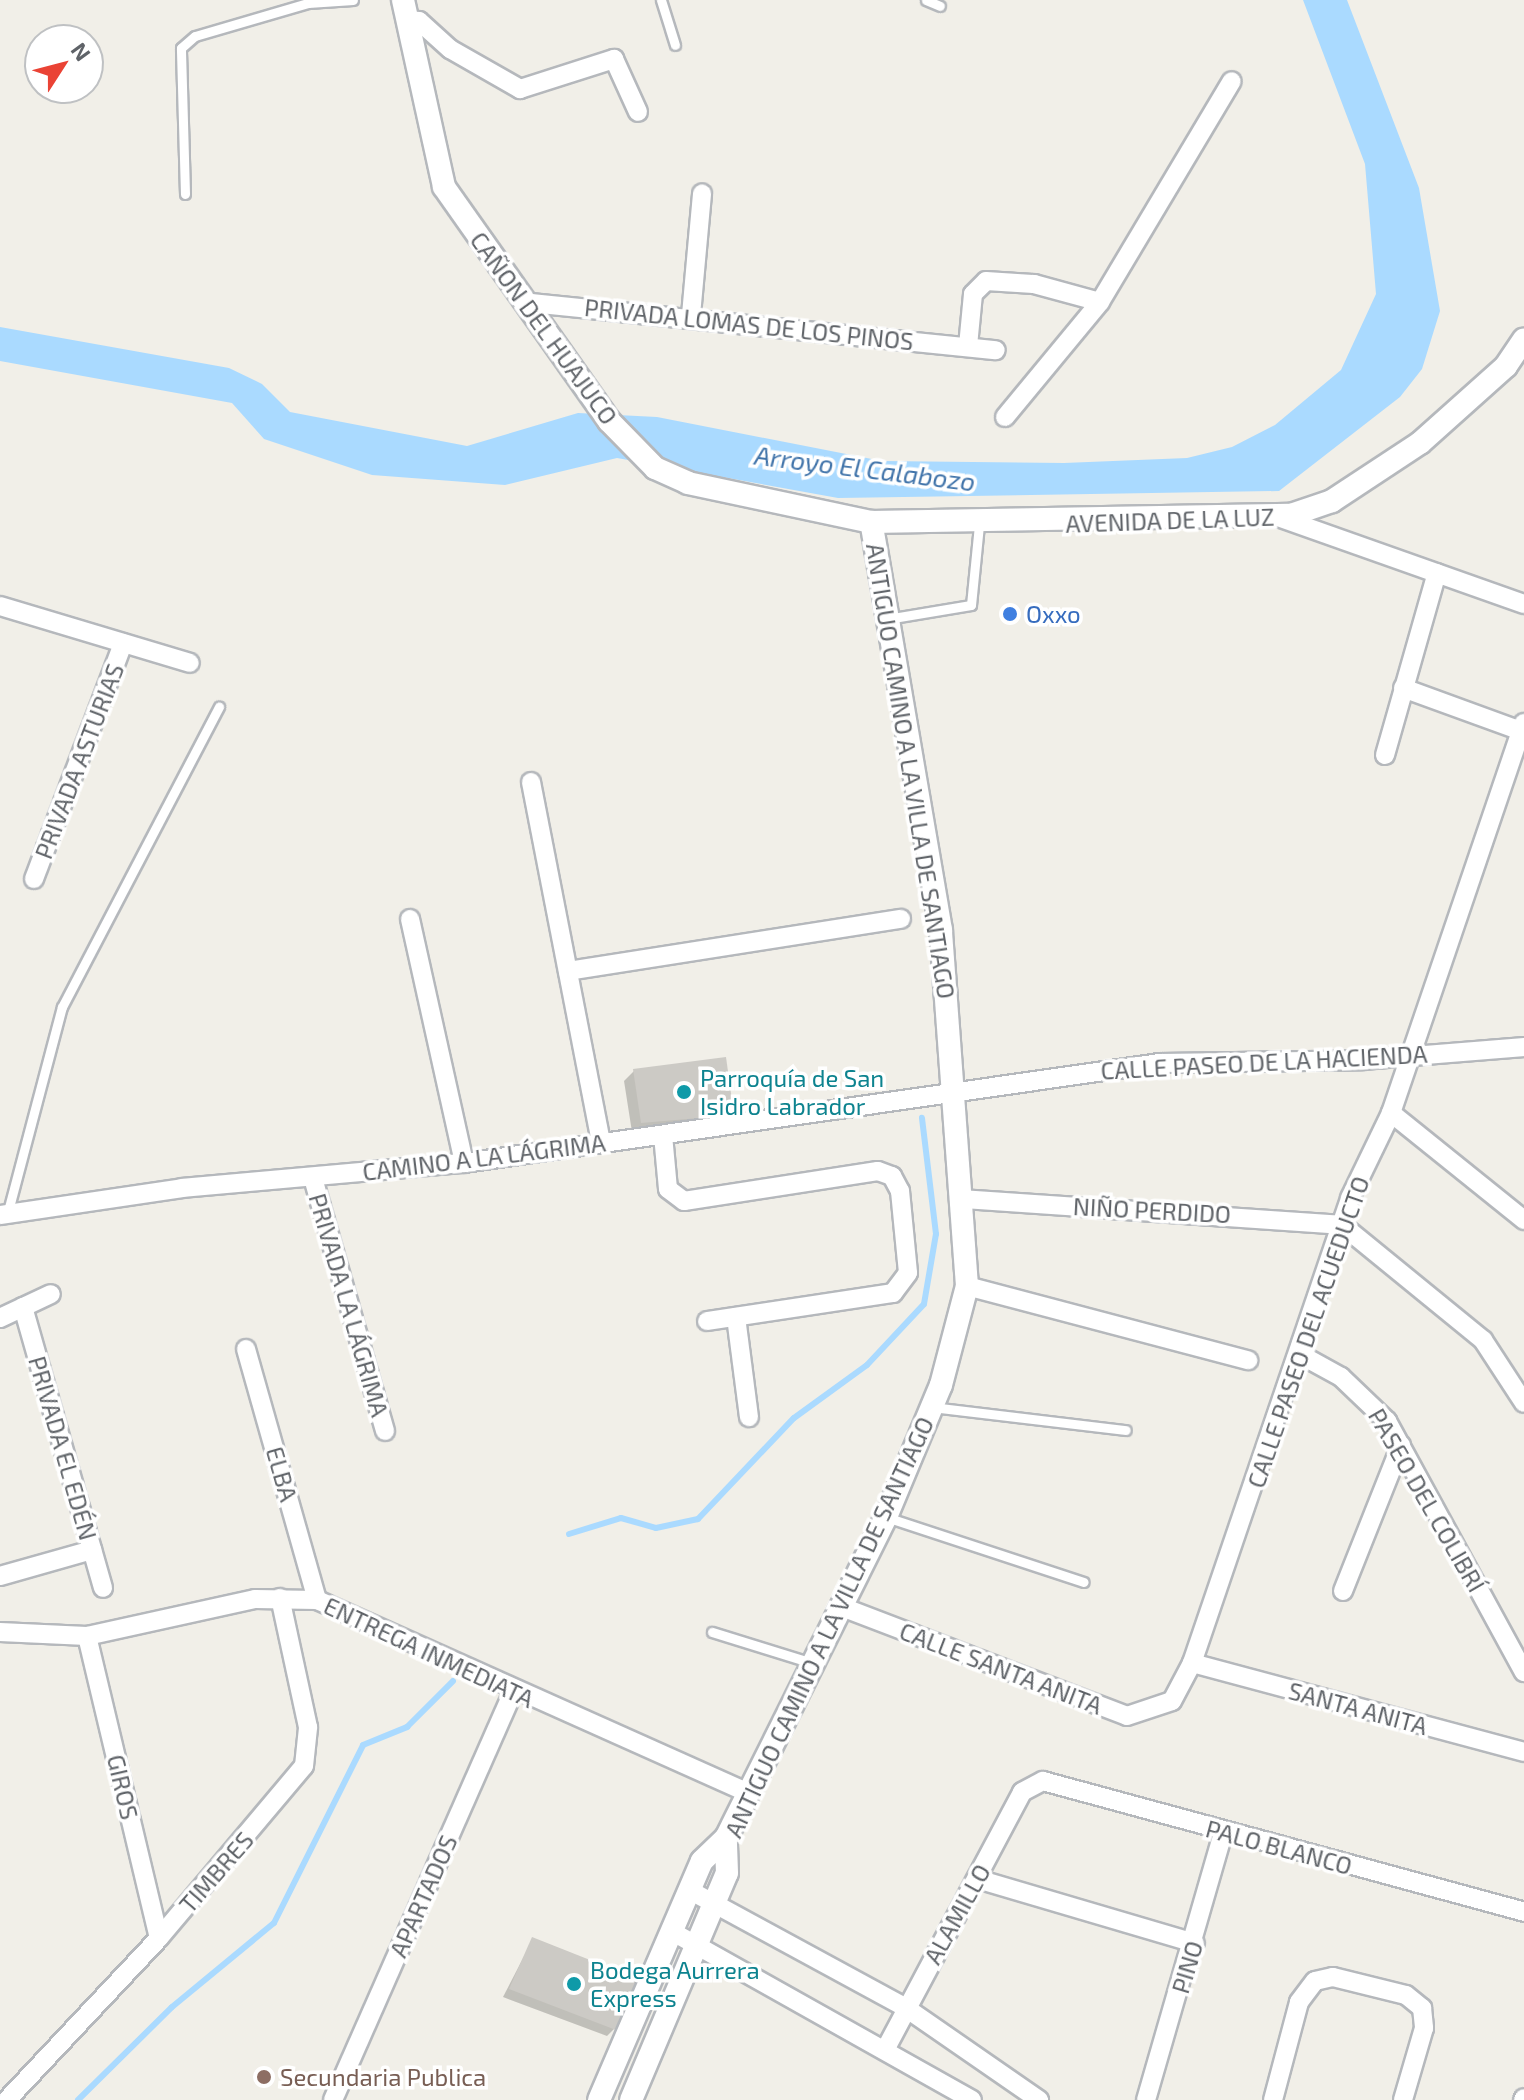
<!DOCTYPE html>
<html>
<head>
<meta charset="utf-8">
<style>
	body { margin:0 }
	#map { position:relative; width:1524px; height:2100px; overflow:hidden; background:#f1efe8; font-family:"Exo 2",sans-serif }
	div>[style] { position:absolute }
	.water>* { inset:0; background:#aadaff }
	.shadow>* { inset:0; background:#0003 }
	.stream>* { height:6px; margin:-3px; padding:0 3px; transform-origin:3px; border-radius:3px; background:#aadaff }
	.building>* { inset:0; background:#cccac5 }
	.roads { filter:drop-shadow(2px 0 #b5b8bc) drop-shadow(-2px 0 #b5b8bc) drop-shadow(0 2px #b5b8bc) drop-shadow(0 -2px #b5b8bc) }
	.service>* { height:9px; margin:-4.5px; padding:0 4.5px; transform-origin:4.5px; border-radius:4.5px; background:#fff }
	.minor>* { height:18px; margin:-9px; padding:0 9px; transform-origin:9px; border-radius:9px; background:#fff }
	.tertiary>* { height:22px; margin:-11px; padding:0 11px; transform-origin:11px; border-radius:11px; background:#fff }
	.dots>* { width:22px; height:22px; translate:-50% -50%; box-sizing:border-box; border:4px solid #fff; border-radius:50% }
	span { translate:-50% -50%; white-space:nowrap; text-align:center; line-height:1.15; -webkit-text-stroke:7px #fff; paint-order:stroke }
	.street-label { font-size:24px; color:#5f6368 }
	.shop-label { font-size:24px; color:#366cbe }
	.left { translate:0 -50%; text-align:left }
	.culture-label { font-size:24px; color:#0d838f }
	.education-label { font-size:24px; color:#785e54 }
	.water-label { font-size:26px; color:#4174aa; font-style:italic }
	.north { position:absolute; left:24px; top:24px; width:80px; height:80px; box-sizing:border-box; background:#fff; border:2px solid #bfc1c3; border-radius:50%; rotate:54deg; font-size:22px; font-weight:700; line-height:32px; text-align:center; color:#5f6368 }
	.north::after { content:''; display:block; margin:auto; width:28px; height:36px; background:#ea4335; clip-path:polygon(50% 0,100% 100%,50% 72%,0 100%) }
</style>
</head>
<body>
<div id="map">
	<div class="water">
		<i style="clip-path:polygon(1303px 0,1347px 0,1419px 188px,1440px 311px,1422px 369px,1400px 397px,1279px 491px,838px 498px,617px 458px,505px 485px,372px 475px,264px 439px,232px 403px,0 361px,0 327px,229px 368px,262px 384px,290px 412px,467px 446px,578px 413px,657px 417px,882px 461px,1064px 463px,1187px 458px,1232px 447px,1275px 425px,1341px 370px,1376px 294px,1365px 164px)"></i>
	</div>
	<div class="shadow">
		<i style="clip-path:polygon(634px 1071px,732px 1114px,722px 1124px,632px 1132px,624px 1081px)"></i>
		<i style="clip-path:polygon(533px 1939px,614px 2029px,607px 2036px,503px 1997px)"></i>
	</div>
	<div class="stream">
		<i style="left:569px;top:1534px;width:54px;rotate:-17.1deg"></i>
		<i style="left:621px;top:1518px;width:36px;rotate:16deg"></i>
		<i style="left:656px;top:1528px;width:43px;rotate:-12.1deg"></i>
		<i style="left:698px;top:1519px;width:139px;rotate:-46.5deg"></i>
		<i style="left:794px;top:1418px;width:90px;rotate:-36deg"></i>
		<i style="left:867px;top:1365px;width:83px;rotate:-46.9deg"></i>
		<i style="left:924px;top:1304px;width:71px;rotate:-80.3deg"></i>
		<i style="left:936px;top:1234px;width:117px;rotate:-96.9deg"></i>
		<i style="left:78px;top:2100px;width:132px;rotate:-44.7deg"></i>
		<i style="left:172px;top:2007px;width:132px;rotate:-39.5deg"></i>
		<i style="left:274px;top:1923px;width:199px;rotate:-63.4deg"></i>
		<i style="left:363px;top:1745px;width:48px;rotate:-22.2deg"></i>
		<i style="left:407px;top:1727px;width:65px;rotate:-45deg"></i>
	</div>
	<div class="building">
		<i style="clip-path:polygon(726px 1057px,734px 1115px,641px 1123px,633px 1069px)"></i>
		<i style="clip-path:polygon(532px 1937px,638px 1979px,616px 2030px,509px 1989px)"></i>
	</div>
	<div class="roads">
		<div class="service">
			<i style="left:661px;top:0;width:47px;rotate:72.7deg"></i>
			<i style="left:926px;top:0;width:15px;rotate:23deg"></i>
			<i style="left:185px;top:194px;width:146px;rotate:-91.6deg"></i>
			<i style="left:181px;top:48px;width:18px;rotate:-41deg"></i>
			<i style="left:195px;top:36px;width:118px;rotate:-16.3deg"></i>
			<i style="left:308px;top:3px;width:45px;rotate:-3.8deg"></i>
			<i style="left:887px;top:619px;width:85px;rotate:-9.5deg"></i>
			<i style="left:971px;top:605px;width:80px;rotate:-84.3deg"></i>
			<i style="left:8px;top:1211px;width:211px;rotate:-75.2deg"></i>
			<i style="left:62px;top:1007px;width:339px;rotate:-62.4deg"></i>
			<i style="left:932px;top:1407px;width:195px;rotate:6.8deg"></i>
			<i style="left:886px;top:1517px;width:208px;rotate:18.2deg"></i>
			<i style="left:712px;top:1632px;width:105px;rotate:17.2deg"></i>
		</div>
		<div class="minor">
			<i style="left:406px;top:20px;width:13px;rotate:4deg"></i>
			<i style="left:419px;top:21px;width:42px;rotate:42.1deg"></i>
			<i style="left:450px;top:49px;width:81px;rotate:29.7deg"></i>
			<i style="left:520px;top:89px;width:99px;rotate:-17.7deg"></i>
			<i style="left:614px;top:59px;width:58px;rotate:65.6deg"></i>
			<i style="left:531px;top:303px;width:467px;rotate:5.8deg"></i>
			<i style="left:691px;top:315px;width:122px;rotate:-84.8deg"></i>
			<i style="left:968px;top:346px;width:52px;rotate:-84.5deg"></i>
			<i style="left:973px;top:294px;width:18px;rotate:-45deg"></i>
			<i style="left:986px;top:281px;width:48px;rotate:3.6deg"></i>
			<i style="left:1034px;top:284px;width:68px;rotate:15.3deg"></i>
			<i style="left:1005px;top:417px;width:149px;rotate:-50.4deg"></i>
			<i style="left:1100px;top:302px;width:257px;rotate:-59.2deg"></i>
			<i style="left:1278px;top:517px;width:261px;rotate:19.5deg"></i>
			<i style="left:0;top:606px;width:198px;rotate:16.7deg"></i>
			<i style="left:1403px;top:688px;width:129px;rotate:20deg"></i>
			<i style="left:1385px;top:755px;width:189px;rotate:-74.1deg"></i>
			<i style="left:531px;top:782px;width:367px;rotate:79deg"></i>
			<i style="left:34px;top:879px;width:252px;rotate:-69.3deg"></i>
			<i style="left:410px;top:919px;width:250px;rotate:77.5deg"></i>
			<i style="left:568px;top:971px;width:337px;rotate:-8.9deg"></i>
			<i style="left:1391px;top:1113px;width:171px;rotate:38.8deg"></i>
			<i style="left:663px;top:1135px;width:54px;rotate:84.7deg"></i>
			<i style="left:668px;top:1189px;width:20px;rotate:37deg"></i>
			<i style="left:684px;top:1201px;width:196px;rotate:-8.8deg"></i>
			<i style="left:878px;top:1171px;width:15px;rotate:20deg"></i>
			<i style="left:892px;top:1176px;width:17px;rotate:62deg"></i>
			<i style="left:900px;top:1191px;width:82px;rotate:84.4deg"></i>
			<i style="left:908px;top:1273px;width:25px;rotate:127deg"></i>
			<i style="left:893px;top:1293px;width:188px;rotate:171.4deg"></i>
			<i style="left:313px;top:1178px;width:263px;rotate:74.1deg"></i>
			<i style="left:962px;top:1199px;width:381px;rotate:3.9deg"></i>
			<i style="left:1342px;top:1225px;width:182px;rotate:39.2deg"></i>
			<i style="left:1483px;top:1340px;width:75px;rotate:56.9deg"></i>
			<i style="left:0;top:1215px;width:184px;rotate:-8.4deg"></i>
			<i style="left:182px;top:1188px;width:283px;rotate:-5.1deg"></i>
			<i style="left:464px;top:1163px;width:703px;rotate:-8.18deg"></i>
			<i style="left:1160px;top:1063px;width:203px;rotate:-0.8deg"></i>
			<i style="left:1363px;top:1060px;width:162px;rotate:-4.6deg"></i>
			<i style="left:967px;top:1286px;width:291px;rotate:14.8deg"></i>
			<i style="left:23px;top:1307px;width:292px;rotate:74.1deg"></i>
			<i style="left:736px;top:1317px;width:101px;rotate:82.6deg"></i>
			<i style="left:0;top:1318px;width:56px;rotate:-25.2deg"></i>
			<i style="left:246px;top:1349px;width:261px;rotate:74.2deg"></i>
			<i style="left:1301px;top:1355px;width:46px;rotate:28.8deg"></i>
			<i style="left:1341px;top:1377px;width:64px;rotate:43.7deg"></i>
			<i style="left:1387px;top:1421px;width:286px;rotate:61.4deg"></i>
			<i style="left:0;top:1576px;width:96px;rotate:-15.8deg"></i>
			<i style="left:1343px;top:1591px;width:157px;rotate:-68.3deg"></i>
			<i style="left:842px;top:1607px;width:305px;rotate:20.9deg"></i>
			<i style="left:1127px;top:1716px;width:47px;rotate:-18.4deg"></i>
			<i style="left:1172px;top:1701px;width:43px;rotate:-62.2deg"></i>
			<i style="left:1192px;top:1663px;width:491px;rotate:-71.2deg"></i>
			<i style="left:1350px;top:1198px;width:94px;rotate:-64.2deg"></i>
			<i style="left:1391px;top:1113px;width:412px;rotate:-71.2deg"></i>
			<i style="left:0;top:1632px;width:87px;rotate:2.6deg"></i>
			<i style="left:87px;top:1636px;width:172px;rotate:-12.4deg"></i>
			<i style="left:255px;top:1599px;width:62px;rotate:0.9deg"></i>
			<i style="left:317px;top:1600px;width:473px;rotate:24.1deg"></i>
			<i style="left:87px;top:1636px;width:310px;rotate:76.6deg"></i>
			<i style="left:1192px;top:1663px;width:344px;rotate:15deg"></i>
			<i style="left:977px;top:1879px;width:227px;rotate:16.4deg"></i>
			<i style="left:689px;top:1890px;width:247px;rotate:28.5deg"></i>
			<i style="left:906px;top:2008px;width:162px;rotate:34.7deg"></i>
			<i style="left:671px;top:1931px;width:345px;rotate:29.3deg"></i>
			<i style="left:885px;top:2050px;width:292px;rotate:-62deg"></i>
			<i style="left:1022px;top:1792px;width:24px;rotate:-28deg"></i>
			<i style="left:1043px;top:1781px;width:499px;rotate:15.2deg"></i>
			<i style="left:7px;top:2100px;width:222px;rotate:-46.8deg"></i>
			<i style="left:159px;top:1938px;width:225px;rotate:-49.9deg"></i>
			<i style="left:304px;top:1766px;width:39px;rotate:-84deg"></i>
			<i style="left:308px;top:1727px;width:132px;rotate:-102.2deg"></i>
			<i style="left:333px;top:2100px;width:447px;rotate:-66.2deg"></i>
			<i style="left:1146px;top:2100px;width:278px;rotate:-73.9deg"></i>
			<i style="left:1273px;top:2100px;width:101px;rotate:-75.1deg"></i>
			<i style="left:1299px;top:2002px;width:26px;rotate:-53deg"></i>
			<i style="left:1315px;top:1981px;width:18px;rotate:-13deg"></i>
			<i style="left:1333px;top:1977px;width:75px;rotate:13.9deg"></i>
			<i style="left:1406px;top:1995px;width:21px;rotate:39deg"></i>
			<i style="left:1422px;top:2008px;width:20px;rotate:84deg"></i>
			<i style="left:1424px;top:2028px;width:75px;rotate:106.3deg"></i>
			<i style="left:1523px;top:2100px;width:2px;rotate:-63deg"></i>
		</div>
		<div class="tertiary">
			<i style="left:403px;top:0;width:191px;rotate:77.6deg"></i>
			<i style="left:444px;top:187px;width:286px;rotate:54.8deg"></i>
			<i style="left:609px;top:421px;width:66px;rotate:45.6deg"></i>
			<i style="left:655px;top:468px;width:36px;rotate:24deg"></i>
			<i style="left:688px;top:483px;width:187px;rotate:12deg"></i>
			<i style="left:871px;top:522px;width:420px;rotate:-1deg"></i>
			<i style="left:1291px;top:515px;width:43px;rotate:-18.9deg"></i>
			<i style="left:1332px;top:501px;width:105px;rotate:-33.4deg"></i>
			<i style="left:1420px;top:443px;width:115px;rotate:-41.8deg"></i>
			<i style="left:1506px;top:366px;width:32px;rotate:-56deg"></i>
			<i style="left:599px;top:2100px;width:260px;rotate:-66.7deg"></i>
			<i style="left:702px;top:1861px;width:33px;rotate:-44deg"></i>
			<i style="left:631px;top:2100px;width:246px;rotate:-67.1deg"></i>
			<i style="left:727px;top:1873px;width:35px;rotate:-92deg"></i>
			<i style="left:726px;top:1838px;width:359px;rotate:-63.5deg"></i>
			<i style="left:886px;top:1517px;width:143px;rotate:-67.4deg"></i>
			<i style="left:941px;top:1385px;width:102px;rotate:-75.3deg"></i>
			<i style="left:967px;top:1286px;width:357px;rotate:-94.2deg"></i>
			<i style="left:941px;top:930px;width:414px;rotate:-99.7deg"></i>
		</div>
	</div>
	<div class="dots">
		<i style="left:1010px;top:614px;background:#3f7fe0"></i>
		<i style="left:684px;top:1092px;background:#0f9aa8"></i>
		<i style="left:574px;top:1984px;background:#0f9aa8"></i>
		<i style="left:264px;top:2077px;background:#8d6e63"></i>
	</div>
	<div class="street-label">
		<span style="left:749px;top:324px;rotate:6deg">PRIVADA LOMAS DE LOS PINOS</span>
		<span style="left:544px;top:328px;rotate:54deg">CAÑON DEL HUAJUCO</span>
		<span style="left:1170px;top:520px;rotate:-2deg">AVENIDA DE LA LUZ</span>
		<span style="left:79px;top:761px;rotate:-69deg">PRIVADA ASTURIAS</span>
		<span style="left:911px;top:771px;rotate:81deg">ANTIGUO CAMINO A LA VILLA DE SANTIAGO</span>
		<span style="left:1264px;top:1062px;rotate:-3deg">CALLE PASEO DE LA HACIENDA</span>
		<span style="left:484px;top:1157px;rotate:-7deg">CAMINO A LA LÁGRIMA</span>
		<span style="left:1152px;top:1210px;rotate:3deg">NIÑO PERDIDO</span>
		<span style="left:349px;top:1305px;rotate:74deg">PRIVADA LA LÁGRIMA</span>
		<span style="left:1308px;top:1332px;rotate:-71deg">CALLE PASEO DEL ACUEDUCTO</span>
		<span style="left:63px;top:1448px;rotate:74deg">PRIVADA EL EDÉN</span>
		<span style="left:282px;top:1474px;rotate:74deg">ELBA</span>
		<span style="left:1427px;top:1500px;rotate:60deg">PASEO DEL COLIBRÍ</span>
		<span style="left:829px;top:1627px;rotate:-65deg">ANTIGUO CAMINO A LA VILLA DE SANTIAGO</span>
		<span style="left:429px;top:1652px;rotate:25deg">ENTREGA INMEDIATA</span>
		<span style="left:1001px;top:1668px;rotate:21deg">CALLE SANTA ANITA</span>
		<span style="left:1358px;top:1708px;rotate:15deg">SANTA ANITA</span>
		<span style="left:123px;top:1787px;rotate:77deg">GIROS</span>
		<span style="left:1279px;top:1847px;rotate:15deg">PALO BLANCO</span>
		<span style="left:216px;top:1872px;rotate:-49deg">TIMBRES</span>
		<span style="left:423px;top:1896px;rotate:-66deg">APARTADOS</span>
		<span style="left:957px;top:1914px;rotate:-61deg">ALAMILLO</span>
		<span style="left:1187px;top:1967px;rotate:-73deg">PINO</span>
	</div>
	<div class="shop-label">
		<span class="left" style="left:1026px;top:614px">Oxxo</span>
	</div>
	<div class="culture-label">
		<span class="left" style="left:700px;top:1092px">Parroquía de San<br>Isidro Labrador</span>
		<span class="left" style="left:590px;top:1984px">Bodega Aurrera<br>Express</span>
	</div>
	<div class="education-label">
		<span class="left" style="left:280px;top:2077px">Secundaria Publica</span>
	</div>
	<div class="water-label">
		<span style="left:865px;top:468px;rotate:7deg">Arroyo El Calabozo</span>
	</div>
	<div class="north">N</div>
</div>
</body>
</html>
